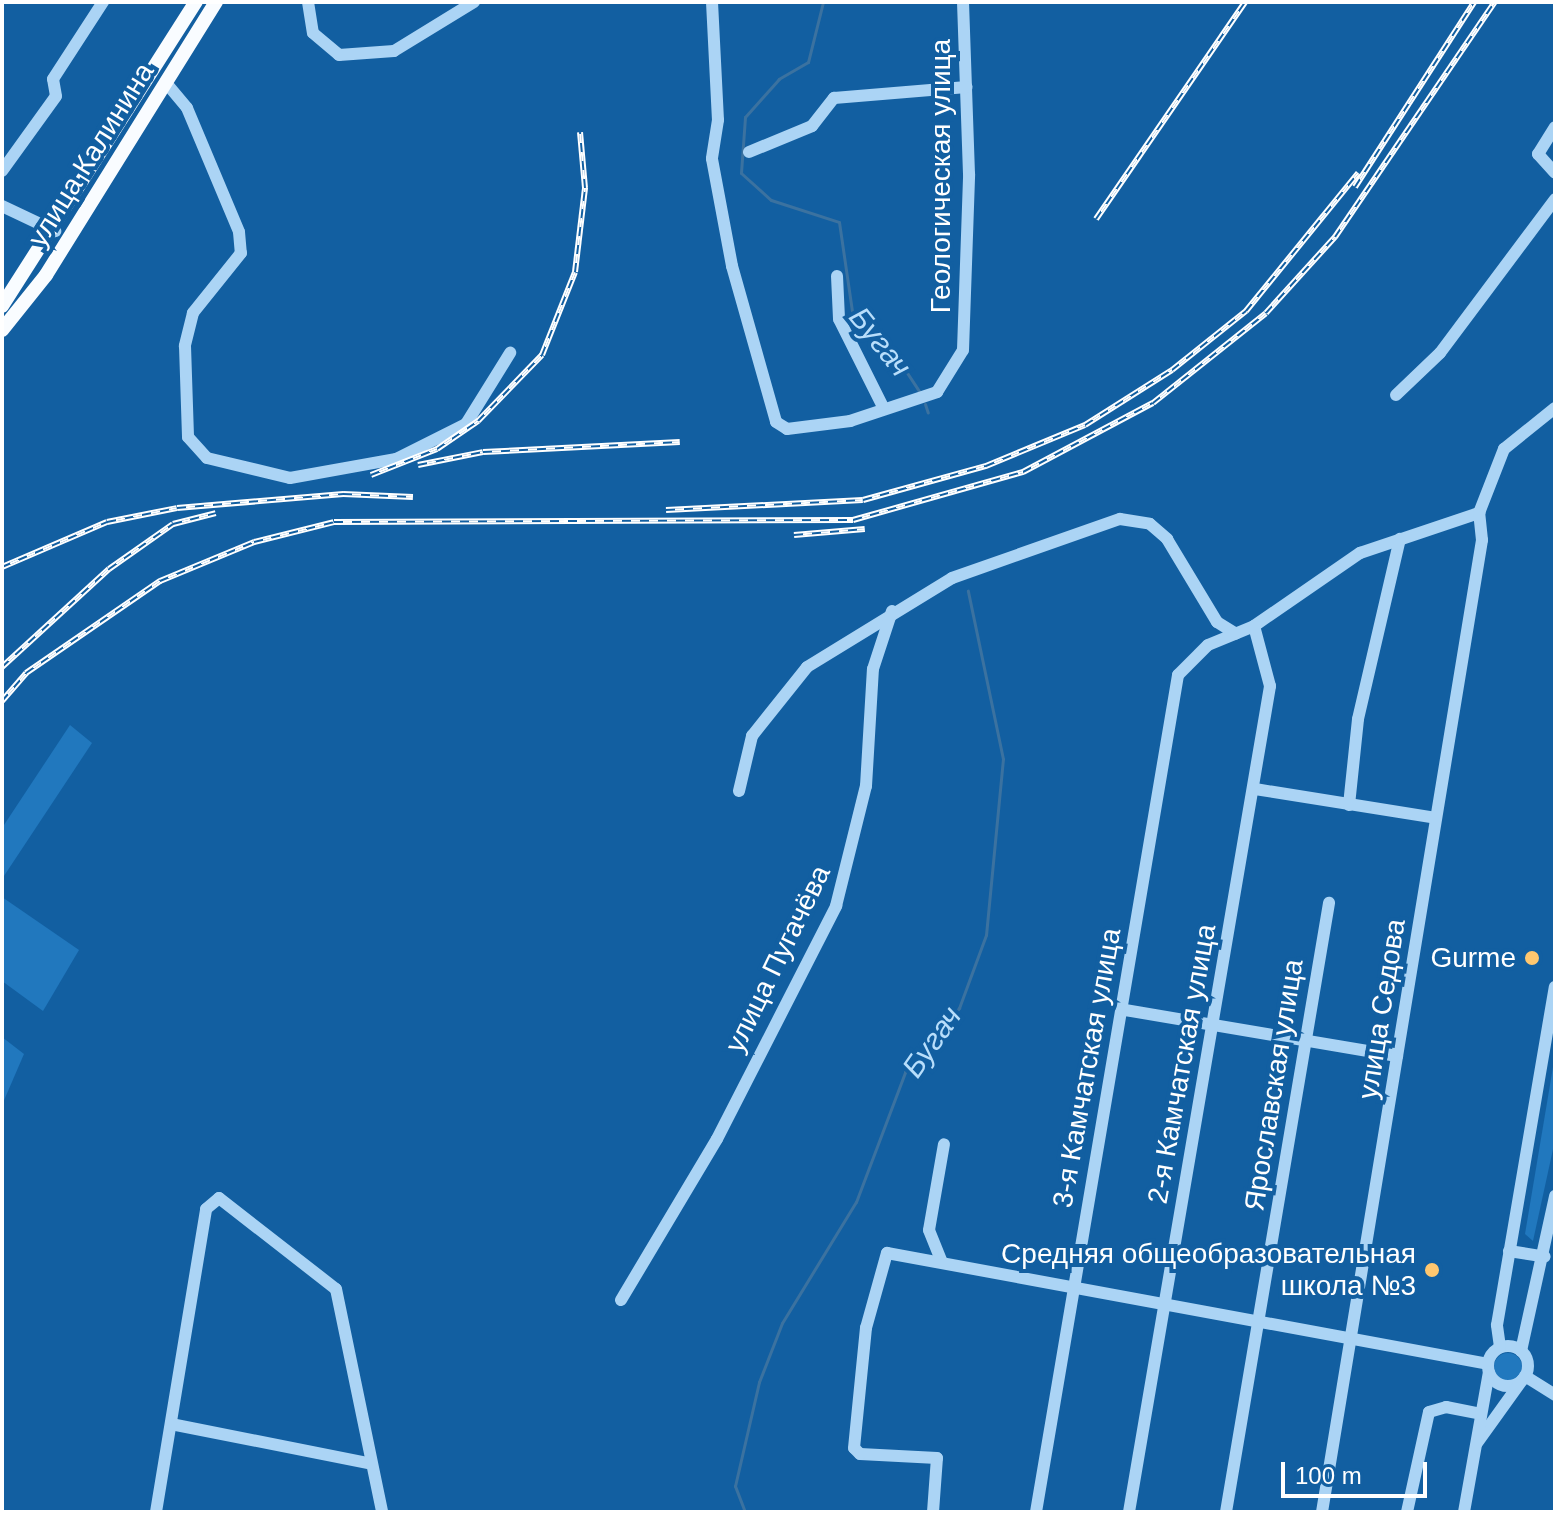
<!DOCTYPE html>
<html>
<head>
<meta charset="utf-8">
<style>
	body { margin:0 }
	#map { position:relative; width:1557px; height:1514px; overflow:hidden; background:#125fa1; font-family:Arial,sans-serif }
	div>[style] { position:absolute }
	.green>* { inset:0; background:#2178be }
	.round { border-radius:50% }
	.stream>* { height:3px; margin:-1.5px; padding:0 1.5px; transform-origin:1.5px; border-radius:1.5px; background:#3b72a0 }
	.minor>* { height:12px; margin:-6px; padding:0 6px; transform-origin:6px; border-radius:6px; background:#abd4f5 }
	.minor>.ring { margin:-6px; padding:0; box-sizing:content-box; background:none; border:12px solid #abd4f5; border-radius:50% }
	.major>* { height:14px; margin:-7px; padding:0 7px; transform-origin:7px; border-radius:7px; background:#f9fcff }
	.rail>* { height:6px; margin-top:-3px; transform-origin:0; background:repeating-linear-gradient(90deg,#125fa1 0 9px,#fff 0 18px); box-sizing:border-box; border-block:2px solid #fff }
	.dots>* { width:22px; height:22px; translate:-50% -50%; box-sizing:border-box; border:4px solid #125fa1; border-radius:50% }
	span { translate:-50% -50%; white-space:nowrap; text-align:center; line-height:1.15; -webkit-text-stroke:8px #125fa1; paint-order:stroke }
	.street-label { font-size:28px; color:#fff }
	.poi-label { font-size:28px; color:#fff }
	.right { translate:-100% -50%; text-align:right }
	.water-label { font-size:30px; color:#b8defb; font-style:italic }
	.frame { position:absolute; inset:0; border:4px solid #fff; pointer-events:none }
	.scale { position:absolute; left:1281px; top:1462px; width:146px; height:36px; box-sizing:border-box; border:4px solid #fff; border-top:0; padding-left:10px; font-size:24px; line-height:28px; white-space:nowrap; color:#fff; -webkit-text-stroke:6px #125fa1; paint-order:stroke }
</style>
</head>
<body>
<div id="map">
	<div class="green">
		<i style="clip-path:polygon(70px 725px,92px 743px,2px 879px,2px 828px)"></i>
		<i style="clip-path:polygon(2px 897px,79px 950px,43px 1011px,2px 981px)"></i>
		<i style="clip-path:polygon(2px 1037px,24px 1054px,2px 1105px)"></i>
		<i style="clip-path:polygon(1555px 1055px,1555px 1140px,1533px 1241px,1525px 1234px)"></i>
		<i class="round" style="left:1494px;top:1353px;width:28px;height:28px"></i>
	</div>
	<div class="stream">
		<i style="left:823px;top:2px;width:62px;rotate:104deg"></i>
		<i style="left:808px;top:62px;width:34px;rotate:150deg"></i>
		<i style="left:779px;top:79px;width:51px;rotate:131.8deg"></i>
		<i style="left:745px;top:117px;width:56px;rotate:94.1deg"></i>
		<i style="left:741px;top:173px;width:40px;rotate:42deg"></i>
		<i style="left:771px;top:200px;width:71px;rotate:17.9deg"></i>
		<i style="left:839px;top:222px;width:97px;rotate:81.7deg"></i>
		<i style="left:853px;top:318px;width:61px;rotate:42.3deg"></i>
		<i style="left:898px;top:359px;width:42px;rotate:56.7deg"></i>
		<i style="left:925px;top:404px;width:9px;rotate:72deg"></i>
		<i style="left:745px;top:1512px;width:28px;rotate:-111deg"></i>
		<i style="left:735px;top:1486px;width:107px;rotate:-77deg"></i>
		<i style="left:759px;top:1382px;width:63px;rotate:-68.7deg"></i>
		<i style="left:782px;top:1323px;width:142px;rotate:-58.6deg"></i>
		<i style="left:856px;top:1202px;width:139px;rotate:-69.3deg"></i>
		<i style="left:905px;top:1072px;width:84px;rotate:-49.8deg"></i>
		<i style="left:959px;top:1008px;width:78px;rotate:-69.7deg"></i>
		<i style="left:986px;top:935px;width:177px;rotate:-84.5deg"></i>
		<i style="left:1003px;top:759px;width:172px;rotate:-101.8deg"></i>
	</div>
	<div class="minor">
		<i style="left:308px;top:2px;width:31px;rotate:81deg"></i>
		<i style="left:313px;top:33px;width:34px;rotate:40deg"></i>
		<i style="left:339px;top:55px;width:55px;rotate:-4.2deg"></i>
		<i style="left:394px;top:51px;width:94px;rotate:-31.5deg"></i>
		<i style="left:712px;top:2px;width:118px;rotate:87.1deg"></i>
		<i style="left:718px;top:120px;width:39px;rotate:99deg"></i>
		<i style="left:712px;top:159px;width:109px;rotate:79.4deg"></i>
		<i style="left:732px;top:266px;width:162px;rotate:74.2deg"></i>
		<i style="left:776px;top:422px;width:13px;rotate:32deg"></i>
		<i style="left:787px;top:429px;width:64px;rotate:-7.2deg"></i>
		<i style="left:850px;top:421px;width:92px;rotate:-18.4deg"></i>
		<i style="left:937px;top:392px;width:49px;rotate:-58.2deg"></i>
		<i style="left:963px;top:350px;width:176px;rotate:-88deg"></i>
		<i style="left:969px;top:174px;width:172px;rotate:-92deg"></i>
		<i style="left:167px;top:84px;width:31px;rotate:50deg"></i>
		<i style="left:187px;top:108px;width:134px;rotate:67.2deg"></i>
		<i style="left:239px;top:232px;width:21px;rotate:85deg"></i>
		<i style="left:241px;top:253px;width:77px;rotate:128.7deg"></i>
		<i style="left:193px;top:313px;width:34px;rotate:104deg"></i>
		<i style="left:185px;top:346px;width:91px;rotate:88.1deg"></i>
		<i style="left:188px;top:437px;width:28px;rotate:48deg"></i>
		<i style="left:207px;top:458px;width:85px;rotate:13.5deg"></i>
		<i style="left:290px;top:478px;width:108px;rotate:-10.2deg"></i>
		<i style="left:396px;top:459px;width:78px;rotate:-26.6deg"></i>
		<i style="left:466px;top:424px;width:84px;rotate:-58.2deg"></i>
		<i style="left:1555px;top:127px;width:32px;rotate:122deg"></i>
		<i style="left:1538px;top:154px;width:25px;rotate:48deg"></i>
		<i style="left:749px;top:152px;width:68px;rotate:-22.4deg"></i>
		<i style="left:812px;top:126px;width:36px;rotate:-52deg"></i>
		<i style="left:834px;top:98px;width:133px;rotate:-4.7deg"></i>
		<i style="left:2px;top:171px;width:92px;rotate:-54.2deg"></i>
		<i style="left:56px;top:96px;width:17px;rotate:-100deg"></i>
		<i style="left:53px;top:79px;width:92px;rotate:-57deg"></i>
		<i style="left:2px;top:206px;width:59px;rotate:25.3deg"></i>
		<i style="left:837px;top:276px;width:43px;rotate:87.3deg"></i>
		<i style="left:839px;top:319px;width:98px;rotate:63.4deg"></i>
		<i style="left:1396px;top:395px;width:61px;rotate:-43.7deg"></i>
		<i style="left:1440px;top:353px;width:192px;rotate:-53.2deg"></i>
		<i style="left:1255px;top:789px;width:183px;rotate:9.1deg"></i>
		<i style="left:739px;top:791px;width:57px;rotate:-76.7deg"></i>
		<i style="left:752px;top:736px;width:88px;rotate:-51.4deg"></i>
		<i style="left:807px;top:667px;width:170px;rotate:-31.5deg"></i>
		<i style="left:952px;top:578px;width:178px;rotate:-19.4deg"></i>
		<i style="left:1120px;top:519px;width:30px;rotate:9deg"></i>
		<i style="left:1150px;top:524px;width:23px;rotate:41deg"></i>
		<i style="left:1167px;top:539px;width:97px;rotate:58.9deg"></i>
		<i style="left:1217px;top:622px;width:22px;rotate:32deg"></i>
		<i style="left:1349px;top:805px;width:86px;rotate:-84deg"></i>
		<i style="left:1358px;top:719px;width:185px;rotate:-76.9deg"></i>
		<i style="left:1125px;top:1010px;width:276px;rotate:9.6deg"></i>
		<i style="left:1509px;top:1251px;width:36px;rotate:9deg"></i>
		<i style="left:941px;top:1260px;width:32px;rotate:-112deg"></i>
		<i style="left:929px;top:1230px;width:87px;rotate:-80.1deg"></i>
		<i style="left:621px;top:1300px;width:187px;rotate:-59.2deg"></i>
		<i style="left:717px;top:1139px;width:262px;rotate:-62.9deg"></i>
		<i style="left:836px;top:906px;width:124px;rotate:-76deg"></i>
		<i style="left:866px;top:786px;width:117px;rotate:-86.6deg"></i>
		<i style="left:873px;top:669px;width:61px;rotate:-71.9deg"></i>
		<i class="ring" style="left:1488px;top:1346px;width:28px;height:28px"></i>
		<i style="left:1500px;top:1347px;width:22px;rotate:-98deg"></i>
		<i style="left:1497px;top:1325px;width:343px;rotate:-80.3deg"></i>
		<i style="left:1521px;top:1351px;width:159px;rotate:-77.6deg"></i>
		<i style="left:1525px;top:1376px;width:36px;rotate:32deg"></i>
		<i style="left:171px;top:1424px;width:201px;rotate:11.2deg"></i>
		<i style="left:1477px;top:1443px;width:79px;rotate:-54.3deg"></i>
		<i style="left:156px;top:1512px;width:307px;rotate:-80.6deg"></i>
		<i style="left:206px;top:1209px;width:17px;rotate:-40deg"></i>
		<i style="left:219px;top:1198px;width:148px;rotate:37.9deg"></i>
		<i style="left:336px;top:1289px;width:228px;rotate:78.3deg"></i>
		<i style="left:933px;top:1512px;width:54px;rotate:-85.8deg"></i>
		<i style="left:937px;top:1458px;width:77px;rotate:-177deg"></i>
		<i style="left:860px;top:1454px;width:8px;rotate:-135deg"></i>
		<i style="left:854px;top:1448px;width:121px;rotate:-84.3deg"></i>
		<i style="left:866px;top:1328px;width:78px;rotate:-74.4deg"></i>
		<i style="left:887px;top:1253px;width:611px;rotate:10.46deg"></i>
		<i style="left:1036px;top:1512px;width:849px;rotate:-80.37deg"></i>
		<i style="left:1178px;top:675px;width:42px;rotate:-45deg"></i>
		<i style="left:1208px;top:645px;width:50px;rotate:-22.4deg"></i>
		<i style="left:1254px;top:626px;width:129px;rotate:-34.6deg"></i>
		<i style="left:1360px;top:553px;width:126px;rotate:-18.6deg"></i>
		<i style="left:1479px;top:513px;width:69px;rotate:-68.7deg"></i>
		<i style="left:1504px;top:449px;width:65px;rotate:-38.8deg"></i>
		<i style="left:1129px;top:1512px;width:838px;rotate:-80.31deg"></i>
		<i style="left:1270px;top:686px;width:62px;rotate:-104.9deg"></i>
		<i style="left:1226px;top:1512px;width:618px;rotate:-80.4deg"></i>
		<i style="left:1322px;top:1512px;width:985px;rotate:-80.65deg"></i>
		<i style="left:1482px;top:540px;width:27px;rotate:-96deg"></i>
		<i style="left:1407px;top:1512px;width:102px;rotate:-77.6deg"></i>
		<i style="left:1429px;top:1412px;width:18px;rotate:-16deg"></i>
		<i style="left:1446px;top:1407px;width:33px;rotate:11deg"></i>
		<i style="left:1464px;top:1512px;width:142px;rotate:-79.9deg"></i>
	</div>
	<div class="major">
		<i style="left:2px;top:306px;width:361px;rotate:-57.5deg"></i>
		<i style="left:2px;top:330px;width:70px;rotate:-51.3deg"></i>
		<i style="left:46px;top:275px;width:322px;rotate:-58.1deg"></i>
	</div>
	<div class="rail">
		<i style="left:1355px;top:187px;width:220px;rotate:-57.2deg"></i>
		<i style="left:1096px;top:219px;width:263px;rotate:-55.5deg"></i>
		<i style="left:418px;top:465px;width:66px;rotate:-11.3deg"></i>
		<i style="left:483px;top:452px;width:197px;rotate:-2.9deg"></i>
		<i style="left:371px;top:475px;width:71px;rotate:-21.5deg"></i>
		<i style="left:437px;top:449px;width:50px;rotate:-34.3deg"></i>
		<i style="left:478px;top:421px;width:92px;rotate:-45.9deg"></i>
		<i style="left:542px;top:355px;width:89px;rotate:-68.3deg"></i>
		<i style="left:575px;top:272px;width:85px;rotate:-83.2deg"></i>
		<i style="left:585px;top:188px;width:56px;rotate:-95.1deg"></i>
		<i style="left:666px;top:510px;width:197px;rotate:-2.9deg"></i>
		<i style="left:863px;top:500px;width:128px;rotate:-15.5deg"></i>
		<i style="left:986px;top:466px;width:107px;rotate:-22.5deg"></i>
		<i style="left:1085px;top:425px;width:103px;rotate:-32.3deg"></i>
		<i style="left:1172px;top:370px;width:95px;rotate:-38.6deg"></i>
		<i style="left:1246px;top:311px;width:178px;rotate:-50.9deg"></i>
		<i style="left:794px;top:535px;width:71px;rotate:-4.8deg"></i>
		<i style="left:2px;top:567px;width:114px;rotate:-23.2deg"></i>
		<i style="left:107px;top:522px;width:71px;rotate:-11.3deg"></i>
		<i style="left:177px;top:508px;width:167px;rotate:-4.8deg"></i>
		<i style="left:343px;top:494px;width:70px;rotate:2.5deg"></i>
		<i style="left:2px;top:667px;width:145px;rotate:-42.5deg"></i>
		<i style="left:109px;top:569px;width:78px;rotate:-35.1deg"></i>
		<i style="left:173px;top:524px;width:44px;rotate:-14.3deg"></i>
		<i style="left:2px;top:701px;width:37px;rotate:-49deg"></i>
		<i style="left:26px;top:673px;width:163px;rotate:-34.5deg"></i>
		<i style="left:160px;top:581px;width:102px;rotate:-22.5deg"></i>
		<i style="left:254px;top:542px;width:82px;rotate:-14deg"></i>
		<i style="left:334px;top:522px;width:519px;rotate:-0.22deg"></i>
		<i style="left:853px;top:520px;width:177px;rotate:-15.8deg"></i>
		<i style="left:1023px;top:472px;width:147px;rotate:-28deg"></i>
		<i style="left:1153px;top:403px;width:144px;rotate:-38.5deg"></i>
		<i style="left:1266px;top:313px;width:103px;rotate:-47.8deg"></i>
		<i style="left:1335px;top:237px;width:284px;rotate:-55.8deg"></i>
	</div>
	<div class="dots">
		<i style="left:1532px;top:958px;background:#ffc76f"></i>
		<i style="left:1432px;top:1270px;background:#ffc76f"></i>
	</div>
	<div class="street-label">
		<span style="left:91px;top:155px;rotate:-58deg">улица Калинина</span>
		<span style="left:941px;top:176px;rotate:-90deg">Геологическая улица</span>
		<span style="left:778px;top:959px;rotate:-64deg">улица Пугачёва</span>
		<span style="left:1382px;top:1009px;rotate:-81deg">улица Седова</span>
		<span style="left:1182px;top:1064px;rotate:-80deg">2-я Камчатская улица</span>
		<span style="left:1087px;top:1068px;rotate:-80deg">3-я Камчатская улица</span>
		<span style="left:1274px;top:1085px;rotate:-81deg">Ярославская улица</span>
	</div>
	<div class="poi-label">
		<span class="right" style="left:1516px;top:958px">Gurme</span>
		<span class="right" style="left:1416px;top:1270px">Средняя общеобразовательная<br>школа №3</span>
	</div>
	<div class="water-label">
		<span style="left:880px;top:342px;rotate:51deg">Бугач</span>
		<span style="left:932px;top:1042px;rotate:-55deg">Бугач</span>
	</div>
	<div class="frame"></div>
	<div class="scale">100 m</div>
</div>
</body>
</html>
